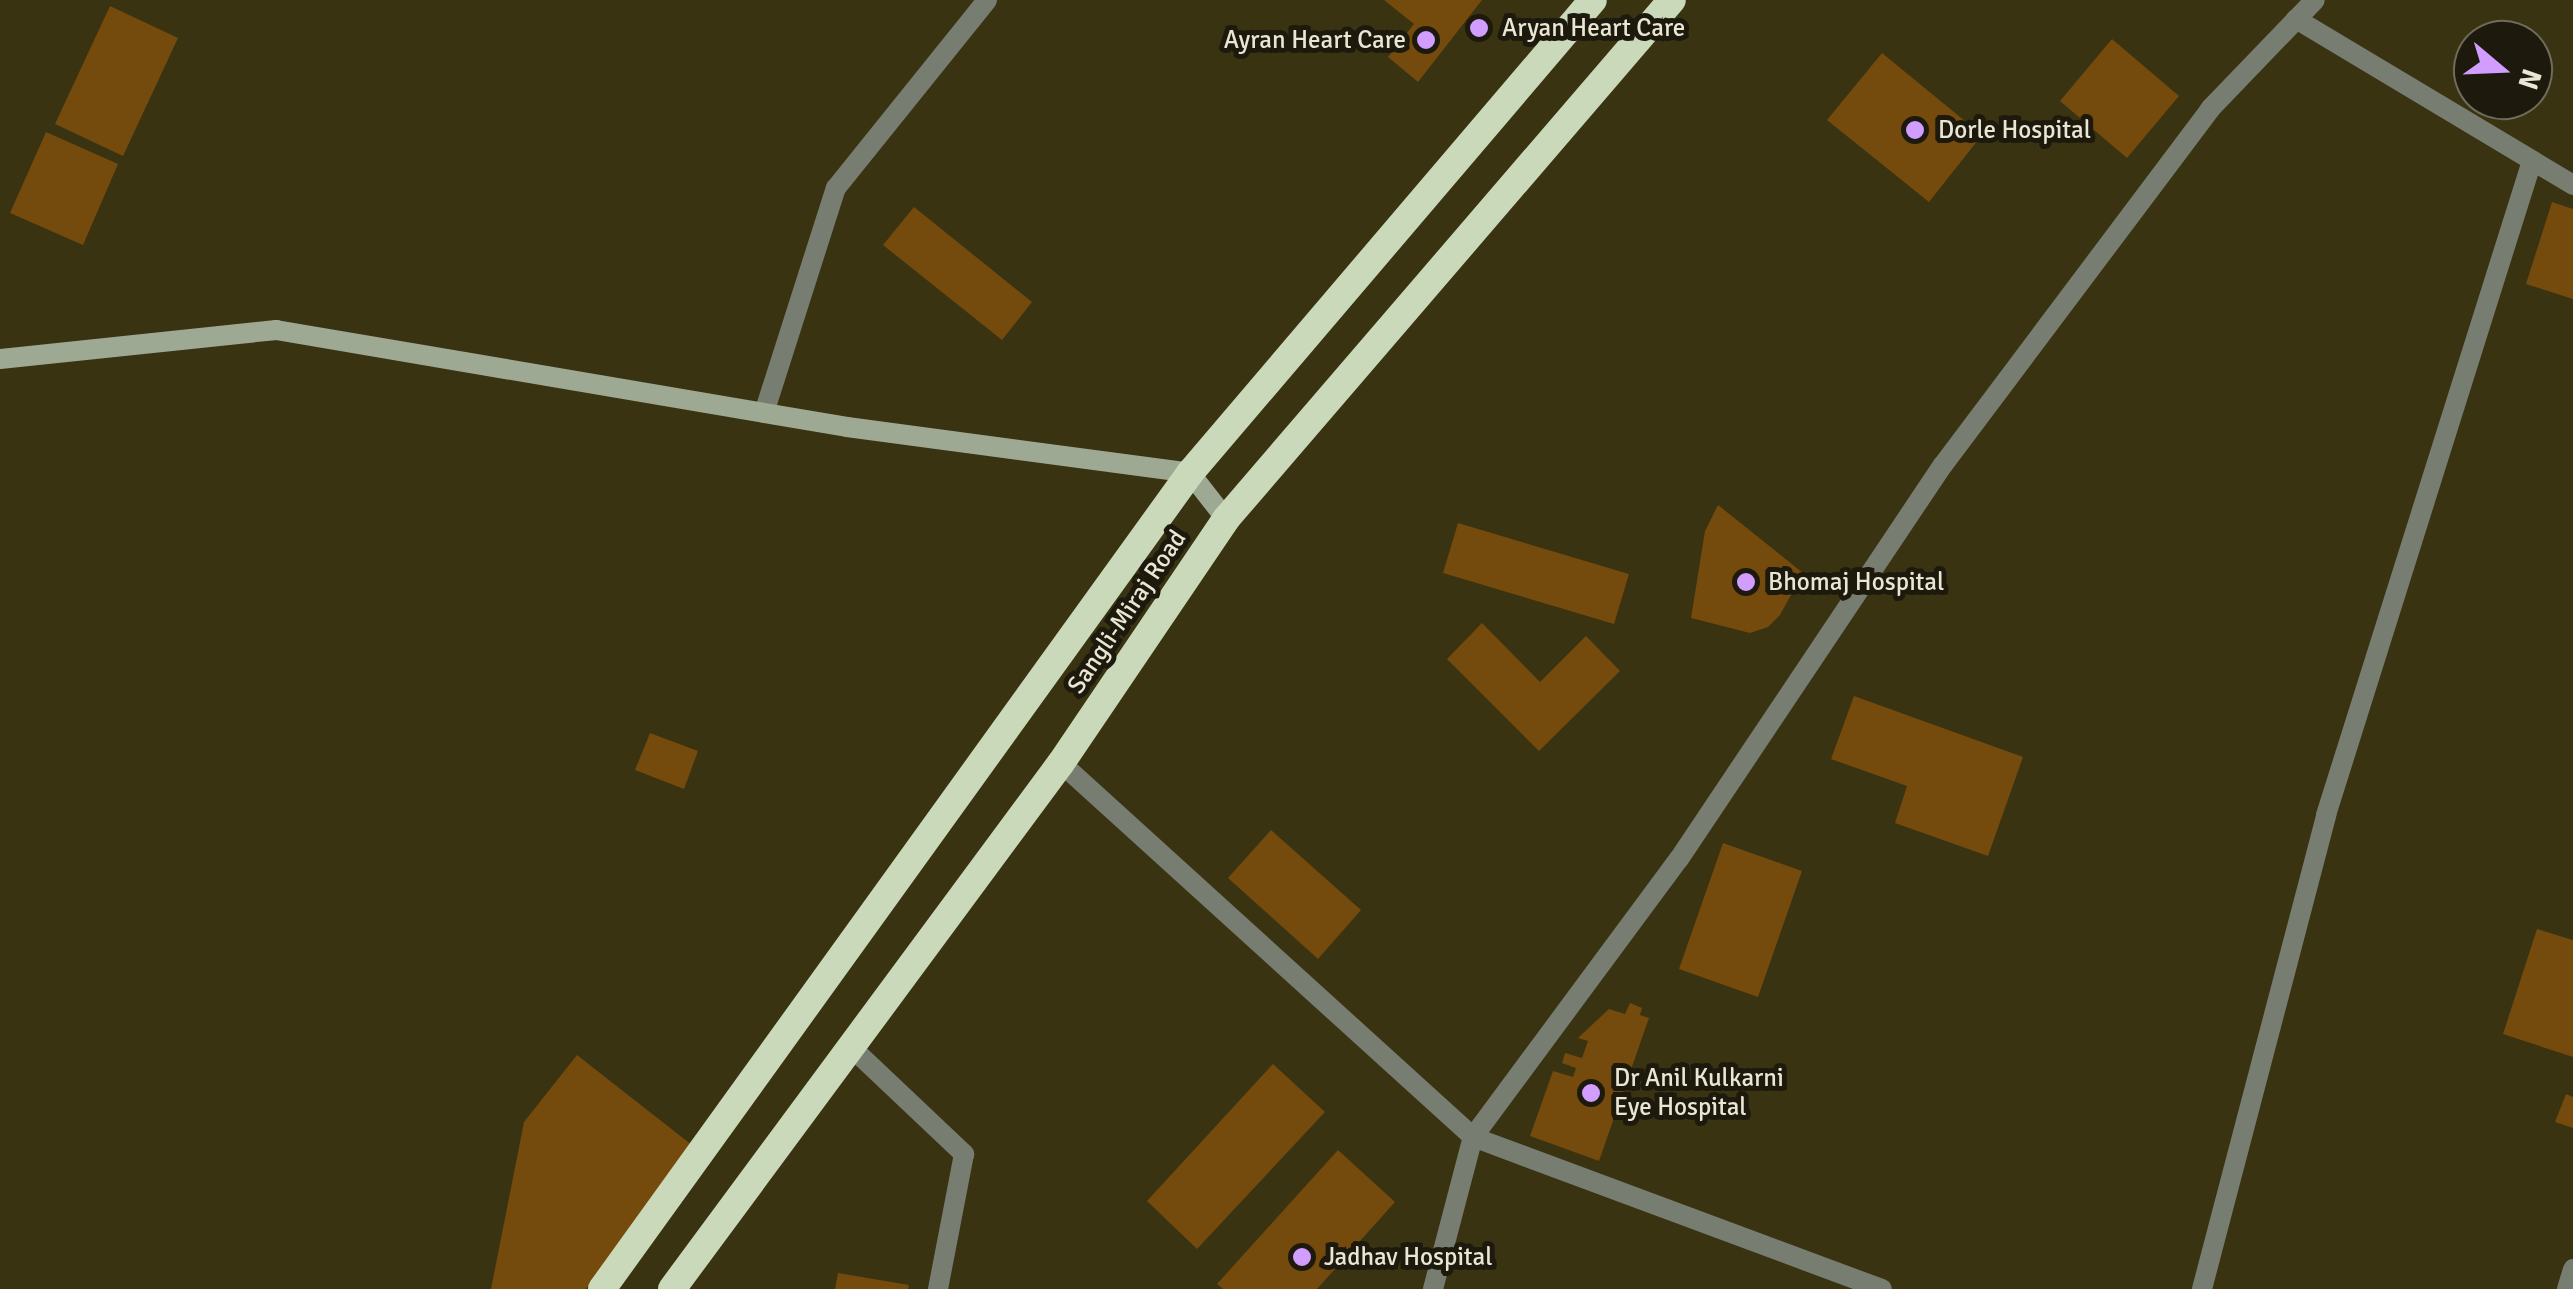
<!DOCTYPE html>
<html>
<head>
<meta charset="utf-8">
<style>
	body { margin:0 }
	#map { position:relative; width:2573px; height:1289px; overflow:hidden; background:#393312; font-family:Signika,sans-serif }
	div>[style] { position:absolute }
	.building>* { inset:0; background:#754a0d }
	.minor>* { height:20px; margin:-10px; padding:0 10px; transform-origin:10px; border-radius:10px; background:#777e71 }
	.secondary>* { height:20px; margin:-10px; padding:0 10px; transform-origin:10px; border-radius:10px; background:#9ea993 }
	.trunk>* { height:28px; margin:-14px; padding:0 14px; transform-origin:14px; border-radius:14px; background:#cad9ba }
	.dots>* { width:28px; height:28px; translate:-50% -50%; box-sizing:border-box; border:5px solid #1d1a0d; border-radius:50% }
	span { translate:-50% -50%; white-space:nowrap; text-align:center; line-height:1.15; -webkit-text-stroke:10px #1d1a0d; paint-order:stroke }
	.poi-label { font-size:25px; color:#e9e6d4 }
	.left { translate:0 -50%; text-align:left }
	.right { translate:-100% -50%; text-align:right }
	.street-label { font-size:25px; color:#e9e6d4 }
	.north { position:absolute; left:2453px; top:20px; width:100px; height:100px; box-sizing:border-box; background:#1d1a0d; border:2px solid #6f6c5d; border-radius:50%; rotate:109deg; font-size:28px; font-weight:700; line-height:40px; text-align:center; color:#e9e6d4 }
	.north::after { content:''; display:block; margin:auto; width:35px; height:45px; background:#d19dfe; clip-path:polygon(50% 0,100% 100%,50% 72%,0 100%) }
</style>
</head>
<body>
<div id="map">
	<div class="building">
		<i style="clip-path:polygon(1384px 0,1482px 0,1418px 82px,1388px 57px,1414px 24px)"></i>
		<i style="clip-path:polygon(110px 6px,178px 38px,123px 156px,55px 124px)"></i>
		<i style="clip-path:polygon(2112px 39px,2179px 96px,2127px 158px,2060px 101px)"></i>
		<i style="clip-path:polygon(1882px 53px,1982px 135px,1929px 202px,1827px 120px)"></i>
		<i style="clip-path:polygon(46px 132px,118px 164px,83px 245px,10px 213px)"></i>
		<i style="clip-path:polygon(2552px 202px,2573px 209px,2573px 299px,2526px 284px)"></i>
		<i style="clip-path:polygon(914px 207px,1032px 302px,1002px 340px,883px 245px)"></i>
		<i style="clip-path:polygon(1718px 505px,1803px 573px,1780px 615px,1768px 627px,1750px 633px,1691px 618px,1705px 531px)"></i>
		<i style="clip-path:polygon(1458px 523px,1629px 574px,1614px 624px,1443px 573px)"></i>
		<i style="clip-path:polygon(1482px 623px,1540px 682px,1586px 636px,1620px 671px,1539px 751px,1447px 659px)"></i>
		<i style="clip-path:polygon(1854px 696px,2023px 757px,1988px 856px,1895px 823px,1907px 786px,1831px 759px)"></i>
		<i style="clip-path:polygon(650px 733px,698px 751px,684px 789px,635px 770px)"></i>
		<i style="clip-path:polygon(1271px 830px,1361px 910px,1318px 959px,1228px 878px)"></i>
		<i style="clip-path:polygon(1723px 843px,1802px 871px,1758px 997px,1679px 969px)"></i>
		<i style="clip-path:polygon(2537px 929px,2573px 940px,2573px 1057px,2503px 1034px)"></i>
		<i style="clip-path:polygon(1630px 1003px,1642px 1008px,1640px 1015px,1649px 1018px,1599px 1161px,1530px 1136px,1553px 1071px,1573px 1077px,1576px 1068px,1562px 1063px,1565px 1053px,1582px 1058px,1588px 1041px,1578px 1038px,1609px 1009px,1625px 1014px)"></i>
		<i style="clip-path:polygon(577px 1055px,697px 1149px,586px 1289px,491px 1289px,524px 1122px)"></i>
		<i style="clip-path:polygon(1273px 1064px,1325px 1112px,1197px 1249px,1147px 1201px)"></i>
		<i style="clip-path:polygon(2566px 1094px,2573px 1097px,2573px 1128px,2555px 1122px)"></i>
		<i style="clip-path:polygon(1338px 1150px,1395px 1202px,1317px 1289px,1223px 1289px,1217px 1284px)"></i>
		<i style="clip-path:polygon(838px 1273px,909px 1285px,908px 1289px,835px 1289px)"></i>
	</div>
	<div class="minor">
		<i style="left:2296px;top:19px;width:323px;rotate:30.9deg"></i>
		<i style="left:764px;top:413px;width:236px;rotate:-72.3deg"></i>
		<i style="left:836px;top:188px;width:241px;rotate:-51.2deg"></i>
		<i style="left:1061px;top:763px;width:556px;rotate:42.23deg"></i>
		<i style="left:1473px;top:1137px;width:346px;rotate:-53.5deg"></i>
		<i style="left:1679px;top:859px;width:474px;rotate:-56.2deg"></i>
		<i style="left:1943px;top:465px;width:445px;rotate:-53.1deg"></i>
		<i style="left:2210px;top:109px;width:151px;rotate:-46.1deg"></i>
		<i style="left:851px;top:1047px;width:156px;rotate:43.4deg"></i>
		<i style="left:964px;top:1154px;width:137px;rotate:100.9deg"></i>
		<i style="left:1433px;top:1289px;width:157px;rotate:-75.3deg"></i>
		<i style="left:1473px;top:1137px;width:436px;rotate:20.4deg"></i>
		<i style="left:2202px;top:1289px;width:490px;rotate:-75.3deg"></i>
		<i style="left:2326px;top:815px;width:686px;rotate:-72.52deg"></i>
		<i style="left:2567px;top:1289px;width:21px;rotate:-73deg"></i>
	</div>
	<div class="secondary">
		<i style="left:0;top:359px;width:278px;rotate:-6deg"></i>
		<i style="left:276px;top:330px;width:579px;rotate:9.64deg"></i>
		<i style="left:847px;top:427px;width:346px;rotate:7.6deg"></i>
		<i style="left:1190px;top:473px;width:58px;rotate:52deg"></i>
	</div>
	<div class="trunk">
		<i style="left:602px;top:1289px;width:1006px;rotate:-54.22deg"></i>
		<i style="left:1190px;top:473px;width:621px;rotate:-49.57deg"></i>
		<i style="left:672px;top:1289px;width:654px;rotate:-53.52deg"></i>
		<i style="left:1061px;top:763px;width:295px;rotate:-55.9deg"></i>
		<i style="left:1226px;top:519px;width:684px;rotate:-49.33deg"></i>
	</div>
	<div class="dots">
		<i style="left:1479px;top:28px;background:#d19dfe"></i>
		<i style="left:1426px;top:40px;background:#d19dfe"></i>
		<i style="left:1915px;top:130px;background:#d19dfe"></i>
		<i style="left:1746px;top:582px;background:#d19dfe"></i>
		<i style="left:1591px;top:1093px;background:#d19dfe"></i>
		<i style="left:1302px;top:1257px;background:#d19dfe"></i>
	</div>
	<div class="poi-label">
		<span class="left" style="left:1502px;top:28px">Aryan Heart Care</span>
		<span class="right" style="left:1406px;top:40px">Ayran Heart Care</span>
		<span class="left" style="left:1938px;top:130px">Dorle Hospital</span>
		<span class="left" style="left:1768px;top:582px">Bhomaj Hospital</span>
		<span class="left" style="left:1614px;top:1093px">Dr Anil Kulkarni<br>Eye Hospital</span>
		<span class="left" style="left:1324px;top:1257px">Jadhav Hospital</span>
	</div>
	<div class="street-label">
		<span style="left:1127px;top:612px;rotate:-56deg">Sangli-Miraj Road</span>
	</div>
	<div class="north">N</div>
</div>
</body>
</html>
